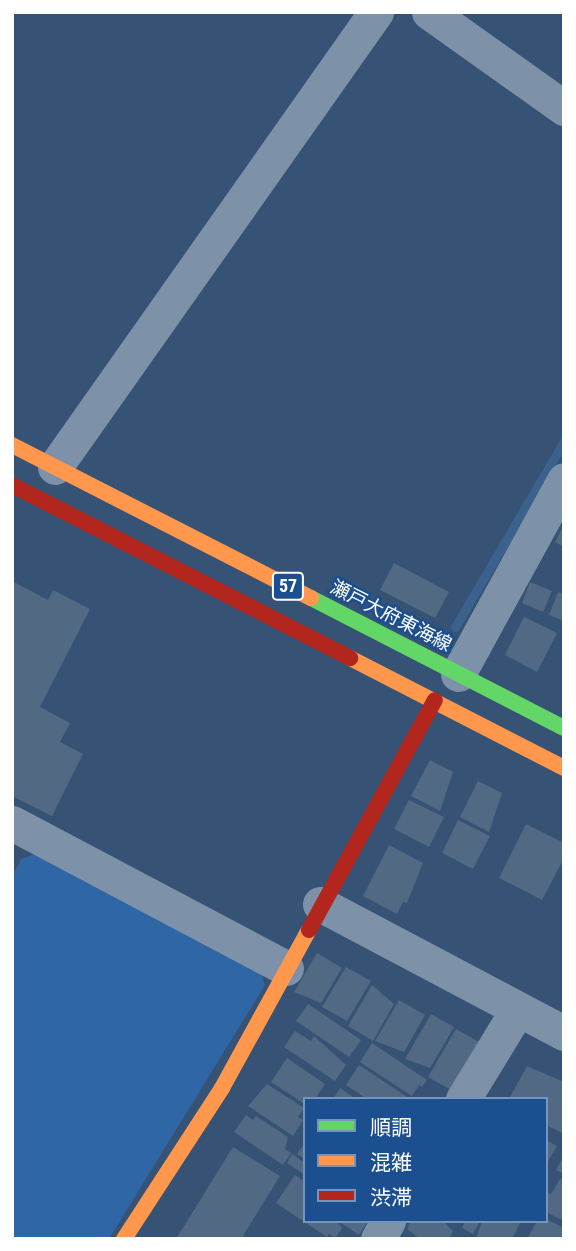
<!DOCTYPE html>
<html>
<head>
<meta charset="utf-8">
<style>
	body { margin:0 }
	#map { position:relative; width:576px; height:1251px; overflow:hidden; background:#365274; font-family:"Roboto Condensed","Noto Sans JP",sans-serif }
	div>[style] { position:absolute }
	.green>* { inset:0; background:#2f66a5 }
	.stream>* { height:9px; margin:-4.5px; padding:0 4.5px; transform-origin:4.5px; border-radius:4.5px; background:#3b618d }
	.building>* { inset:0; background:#526984 }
	.street>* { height:35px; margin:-17.5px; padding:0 17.5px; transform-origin:17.5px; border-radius:17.5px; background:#7d92a8 }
	.fast>* { height:16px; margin:-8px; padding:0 8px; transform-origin:8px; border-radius:8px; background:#63d668 }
	.slow>* { height:16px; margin:-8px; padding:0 8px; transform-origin:8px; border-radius:8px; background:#ff974d }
	.jam>* { height:16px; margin:-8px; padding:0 8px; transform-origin:8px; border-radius:8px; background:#b3261e }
	span { translate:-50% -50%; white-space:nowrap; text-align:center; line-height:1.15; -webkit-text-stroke:5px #1b4f8f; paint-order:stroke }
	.shield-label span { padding:2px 5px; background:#1b4f8f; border:2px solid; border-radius:5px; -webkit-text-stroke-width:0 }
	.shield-label { font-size:18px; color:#fff; font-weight:700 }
	.street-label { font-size:19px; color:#fff }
	.frame { position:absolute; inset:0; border:14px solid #fff; pointer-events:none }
	.legend { position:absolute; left:303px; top:1097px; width:245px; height:126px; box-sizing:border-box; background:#1b4f8f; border:2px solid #7695bc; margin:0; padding:9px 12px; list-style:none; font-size:21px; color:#fff }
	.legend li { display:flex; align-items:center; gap:14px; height:35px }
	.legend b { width:35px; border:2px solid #7695bc }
</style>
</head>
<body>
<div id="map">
	<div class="green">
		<i style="clip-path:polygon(35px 854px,259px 969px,265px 985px,109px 1239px,12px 1239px,12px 876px,21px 859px)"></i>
	</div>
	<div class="stream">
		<i style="left:455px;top:627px;width:216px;rotate:-59.6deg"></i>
	</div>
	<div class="building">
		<i style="clip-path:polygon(564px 525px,564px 547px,555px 542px)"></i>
		<i style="clip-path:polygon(394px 563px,449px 592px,435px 618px,380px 590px)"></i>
		<i style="clip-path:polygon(12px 581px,48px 600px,53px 590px,90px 609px,40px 707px,70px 723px,60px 742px,83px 754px,52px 816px,12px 796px)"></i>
		<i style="clip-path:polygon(530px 582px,552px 591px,543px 612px,522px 603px)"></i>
		<i style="clip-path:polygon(558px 592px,564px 595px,564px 621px,549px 615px)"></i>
		<i style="clip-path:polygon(524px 617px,557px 633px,537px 672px,505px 655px)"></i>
		<i style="clip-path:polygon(430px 760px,453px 772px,440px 811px,411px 796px)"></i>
		<i style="clip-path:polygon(478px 781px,502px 793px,489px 832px,460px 817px)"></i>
		<i style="clip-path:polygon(409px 800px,444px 817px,429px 847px,394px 829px)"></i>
		<i style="clip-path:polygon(458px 820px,490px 836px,473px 869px,442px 853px)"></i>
		<i style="clip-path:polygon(526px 824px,564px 843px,564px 858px,542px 900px,499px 878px)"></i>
		<i style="clip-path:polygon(389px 845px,423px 863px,407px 903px,403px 902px,397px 914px,363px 896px)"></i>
		<i style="clip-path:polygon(317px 953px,342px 968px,321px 1003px,294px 992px)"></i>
		<i style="clip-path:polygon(346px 967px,371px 981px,347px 1021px,322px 1007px)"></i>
		<i style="clip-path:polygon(372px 985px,394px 1004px,373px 1041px,348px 1026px)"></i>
		<i style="clip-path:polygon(399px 1000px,425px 1015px,404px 1052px,375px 1041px)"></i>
		<i style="clip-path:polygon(308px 1004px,361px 1040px,349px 1057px,296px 1021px)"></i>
		<i style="clip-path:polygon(431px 1014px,454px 1027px,430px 1068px,405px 1059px)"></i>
		<i style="clip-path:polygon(456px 1029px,481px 1043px,453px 1091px,428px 1077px)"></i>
		<i style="clip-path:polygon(295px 1031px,311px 1041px,314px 1036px,346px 1065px,335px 1081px,284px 1047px)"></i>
		<i style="clip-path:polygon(372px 1043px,427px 1080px,422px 1087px,419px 1085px,412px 1096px,360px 1062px)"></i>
		<i style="clip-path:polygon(287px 1058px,325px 1084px,315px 1099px,305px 1099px,305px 1104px,271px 1082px)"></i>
		<i style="clip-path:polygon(359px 1065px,410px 1099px,367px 1099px,346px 1085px)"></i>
		<i style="clip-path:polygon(527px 1066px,564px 1082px,564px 1134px,546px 1125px,546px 1099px,509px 1099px)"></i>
		<i style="clip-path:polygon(267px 1084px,304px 1108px,298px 1117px,303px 1120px,293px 1136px,248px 1106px)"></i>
		<i style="clip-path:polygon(340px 1088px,356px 1099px,333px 1099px)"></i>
		<i style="clip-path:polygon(246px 1115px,253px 1120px,256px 1116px,288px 1137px,285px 1149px,291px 1153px,283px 1165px,234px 1132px)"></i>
		<i style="clip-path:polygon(546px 1140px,557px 1146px,546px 1165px)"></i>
		<i style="clip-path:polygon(305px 1143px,305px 1159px,297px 1154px)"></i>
		<i style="clip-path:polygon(233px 1147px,280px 1176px,241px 1239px,176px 1239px)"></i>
		<i style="clip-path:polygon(292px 1154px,305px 1163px,305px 1175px,287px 1163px)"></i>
		<i style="clip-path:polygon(564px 1155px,564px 1174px,556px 1170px)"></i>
		<i style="clip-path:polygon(295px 1175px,305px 1182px,305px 1221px,337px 1221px,342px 1228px,335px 1238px,329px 1234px,327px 1237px,276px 1203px)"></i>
		<i style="clip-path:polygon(560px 1179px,564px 1181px,564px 1221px,546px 1212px,546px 1192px,551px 1194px)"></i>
		<i style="clip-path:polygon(546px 1219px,564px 1228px,564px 1239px,527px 1239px,537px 1221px)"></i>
		<i style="clip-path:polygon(338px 1221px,368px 1221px,359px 1235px)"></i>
		<i style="clip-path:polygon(411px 1221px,443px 1221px,453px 1231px,449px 1239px,420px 1239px,407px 1229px)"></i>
		<i style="clip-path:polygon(465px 1221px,480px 1221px,473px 1234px,462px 1228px)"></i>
		<i style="clip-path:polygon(482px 1221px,521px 1221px,512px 1239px,476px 1239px)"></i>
	</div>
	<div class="street">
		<i style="left:429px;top:12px;width:166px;rotate:35.4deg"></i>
		<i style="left:55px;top:467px;width:557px;rotate:-54.8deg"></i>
		<i style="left:458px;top:674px;width:221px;rotate:-61.3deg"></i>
		<i style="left:12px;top:823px;width:310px;rotate:27.9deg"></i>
		<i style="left:320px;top:904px;width:276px;rotate:27.9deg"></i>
		<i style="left:463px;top:1099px;width:105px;rotate:-58.6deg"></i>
		<i style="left:378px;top:1239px;width:21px;rotate:-61deg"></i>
	</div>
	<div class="fast">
		<i style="left:311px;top:598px;width:284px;rotate:27.2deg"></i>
	</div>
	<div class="slow">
		<i style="left:12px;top:445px;width:336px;rotate:27.1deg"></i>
		<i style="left:350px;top:658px;width:241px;rotate:27.2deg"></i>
		<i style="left:124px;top:1239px;width:180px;rotate:-57deg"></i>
		<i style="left:222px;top:1088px;width:180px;rotate:-61.2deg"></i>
	</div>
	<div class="jam">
		<i style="left:12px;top:485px;width:380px;rotate:27.1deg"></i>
		<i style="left:309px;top:930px;width:262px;rotate:-61.3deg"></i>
	</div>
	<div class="shield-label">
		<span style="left:288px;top:586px">57</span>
	</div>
	<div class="street-label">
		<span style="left:391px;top:616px;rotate:27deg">瀬戸大府東海線</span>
	</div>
	<div class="frame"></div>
	<ul class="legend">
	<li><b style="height:9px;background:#63d668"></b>順調</li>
	<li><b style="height:9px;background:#ff974d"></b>混雑</li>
	<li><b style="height:9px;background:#b3261e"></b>渋滞</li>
	</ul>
</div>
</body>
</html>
